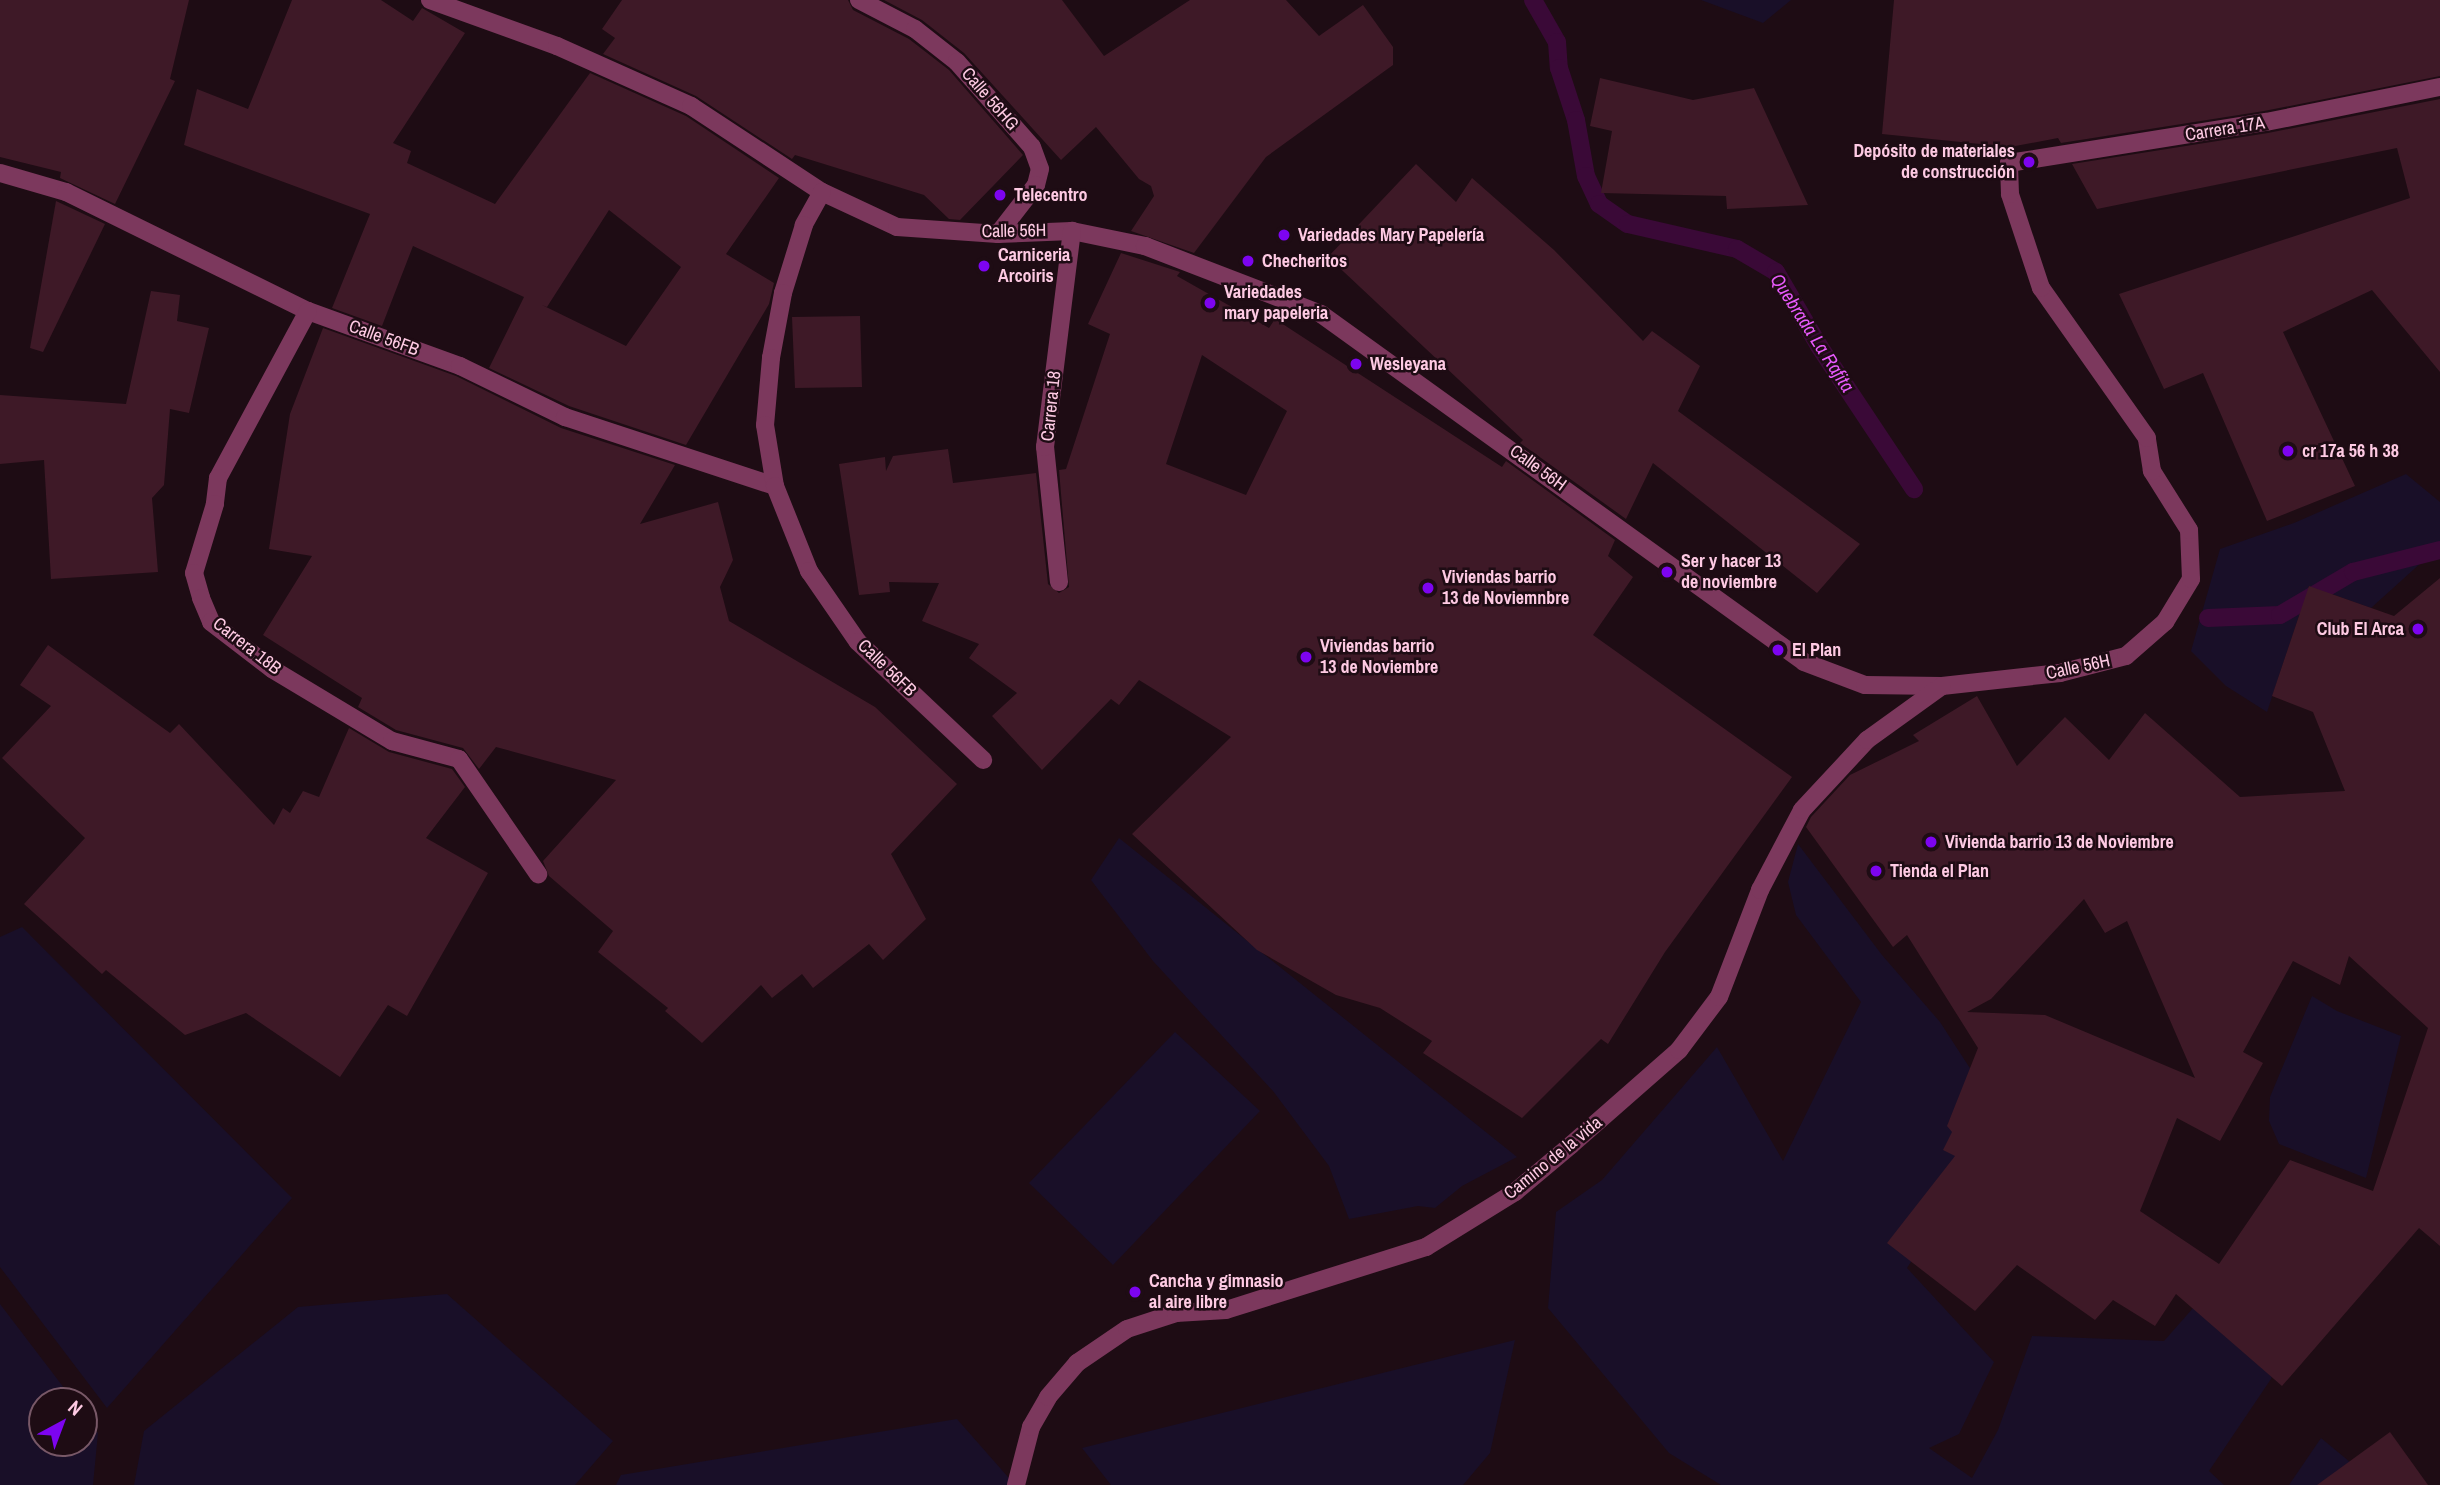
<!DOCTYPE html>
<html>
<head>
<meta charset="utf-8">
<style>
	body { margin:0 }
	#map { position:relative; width:2440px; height:1485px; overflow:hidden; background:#1e0c14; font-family:"Archivo Narrow",sans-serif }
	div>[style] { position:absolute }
	.green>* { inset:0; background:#190f28 }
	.stream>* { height:18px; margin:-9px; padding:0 9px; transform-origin:9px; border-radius:9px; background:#3a0937 }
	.building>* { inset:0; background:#3e1927 }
	.minor>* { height:18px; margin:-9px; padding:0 9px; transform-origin:9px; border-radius:9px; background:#7c385d }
	.dots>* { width:19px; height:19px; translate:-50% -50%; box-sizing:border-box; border:4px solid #1e0c14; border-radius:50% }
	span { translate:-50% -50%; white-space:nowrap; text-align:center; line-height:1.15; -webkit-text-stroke:5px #1e0c14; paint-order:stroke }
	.street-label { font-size:18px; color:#fecae3 }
	.poi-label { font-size:18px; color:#fecae3; font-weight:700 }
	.right { translate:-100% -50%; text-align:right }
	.left { translate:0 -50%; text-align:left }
	.water-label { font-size:19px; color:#e85afc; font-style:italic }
	.north { position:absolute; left:28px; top:1387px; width:70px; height:70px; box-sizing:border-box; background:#1e0c14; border:2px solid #785867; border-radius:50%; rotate:41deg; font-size:19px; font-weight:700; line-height:28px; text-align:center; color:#fecae3 }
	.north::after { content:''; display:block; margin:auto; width:24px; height:32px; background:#7d04f0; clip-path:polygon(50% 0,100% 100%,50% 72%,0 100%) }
</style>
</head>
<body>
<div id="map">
	<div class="green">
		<i style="clip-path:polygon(1701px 0,1791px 0,1763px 23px)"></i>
		<i style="clip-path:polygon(2406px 474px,2440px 502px,2440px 552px,2433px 552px,2371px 608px,2309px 586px,2267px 712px,2226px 686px,2191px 651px,2220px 549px,2294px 523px)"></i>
		<i style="clip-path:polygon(1119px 838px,1517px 1157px,1462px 1186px,1435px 1208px,1418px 1206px,1349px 1219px,1329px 1166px,1273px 1091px,1153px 961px,1091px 880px)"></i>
		<i style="clip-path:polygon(1798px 844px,1882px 955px,1940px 1022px,1986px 1093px,1943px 1213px,1907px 1268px,1994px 1362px,1959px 1434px,1929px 1448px,1972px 1478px,1998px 1430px,2032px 1336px,2164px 1341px,2194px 1307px,2287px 1329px,2271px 1379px,2209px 1471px,2224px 1485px,1721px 1485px,1669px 1453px,1548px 1308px,1556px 1212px,1602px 1180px,1717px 1047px,1783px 1161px,1861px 1002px,1796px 915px,1788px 882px)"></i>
		<i style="clip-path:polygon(22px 927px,292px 1198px,107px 1408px,0 1267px,0 937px)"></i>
		<i style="clip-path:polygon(2312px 996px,2337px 1011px,2401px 1036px,2366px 1178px,2279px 1144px,2269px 1121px,2270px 1097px)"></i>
		<i style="clip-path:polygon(1175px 1032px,1260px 1111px,1113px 1265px,1029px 1183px)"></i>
		<i style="clip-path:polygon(447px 1294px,613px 1441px,575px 1485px,134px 1485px,144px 1431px,298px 1307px)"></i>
		<i style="clip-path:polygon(0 1304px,74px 1401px,42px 1401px,42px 1443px,84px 1443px,84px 1415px,98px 1433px,93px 1485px,0 1485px)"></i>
		<i style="clip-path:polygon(1515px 1340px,1490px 1453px,1463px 1485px,1111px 1485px,1082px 1448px)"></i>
		<i style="clip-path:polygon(957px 1419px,1015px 1485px,616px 1485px,621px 1475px)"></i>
		<i style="clip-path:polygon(2321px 1438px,2356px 1467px,2341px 1485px,2289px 1485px)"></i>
	</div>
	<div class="stream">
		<i style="left:1533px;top:0;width:48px;rotate:60.3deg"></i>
		<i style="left:1557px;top:42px;width:26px;rotate:86deg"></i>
		<i style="left:1559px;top:68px;width:55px;rotate:71.9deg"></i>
		<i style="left:1576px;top:120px;width:57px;rotate:79.9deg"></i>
		<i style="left:1586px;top:176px;width:31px;rotate:65deg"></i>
		<i style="left:1599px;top:204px;width:35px;rotate:35deg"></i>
		<i style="left:1628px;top:224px;width:112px;rotate:12.9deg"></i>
		<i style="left:1737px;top:249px;width:45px;rotate:30.5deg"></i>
		<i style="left:1776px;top:272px;width:86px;rotate:59.8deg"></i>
		<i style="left:1819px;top:346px;width:172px;rotate:56.4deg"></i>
		<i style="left:2208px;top:618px;width:72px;rotate:-2.4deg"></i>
		<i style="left:2280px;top:615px;width:85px;rotate:-30.5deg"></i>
		<i style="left:2353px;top:572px;width:90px;rotate:-14.2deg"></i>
	</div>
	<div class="building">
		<i style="clip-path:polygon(0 0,189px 0,170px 79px,175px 81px,115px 204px,60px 178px,61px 172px,0 157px)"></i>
		<i style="clip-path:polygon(evenodd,292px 0,381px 0,413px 21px,422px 8px,465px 33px,393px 143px,411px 151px,407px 163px,495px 204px,590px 73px,686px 116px,779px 178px,726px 254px,774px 283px,769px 304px,686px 445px,569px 406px,489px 368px,524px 297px,413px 246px,382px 326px,332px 308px,370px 214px,184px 145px,197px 89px,248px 109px,292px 0,609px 210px,681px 267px,626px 346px,542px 305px,547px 307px,609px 210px)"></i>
		<i style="clip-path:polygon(622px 0,848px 0,853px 10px,909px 39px,949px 70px,1023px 155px,960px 220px,949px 219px,924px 195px,795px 155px,792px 159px,696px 96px,603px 54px,615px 38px,602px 29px)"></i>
		<i style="clip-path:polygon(884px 0,1062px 0,1104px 56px,1190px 0,1286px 0,1319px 36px,1363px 5px,1393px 47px,1393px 65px,1266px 157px,1194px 253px,1131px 231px,1154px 196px,1151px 186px,1139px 179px,1096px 127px,1061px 160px,964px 53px,922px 20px)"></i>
		<i style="clip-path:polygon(1894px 0,2440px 0,2440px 76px,2264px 111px,2061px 143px,2058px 138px,2010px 147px,1882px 134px)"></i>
		<i style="clip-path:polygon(1600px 78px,1693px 100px,1754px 88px,1808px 205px,1727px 209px,1726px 196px,1601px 193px,1612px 131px,1590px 126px)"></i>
		<i style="clip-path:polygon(2440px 99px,2440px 372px,2372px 290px,2283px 332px,2355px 486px,2267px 521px,2203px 373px,2164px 389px,2119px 294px,2410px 198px,2397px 148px,2097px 209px,2072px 164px,2268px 133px)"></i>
		<i style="clip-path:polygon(1416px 164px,1456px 202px,1472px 178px,1554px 250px,1643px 341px,1652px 331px,1700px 366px,1678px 411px,1860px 544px,1817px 593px,1653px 463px,1626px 519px,1520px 443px,1523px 440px,1328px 257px)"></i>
		<i style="clip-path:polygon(56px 201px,105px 224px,43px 352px,30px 348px)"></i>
		<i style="clip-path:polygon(evenodd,1121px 253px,1180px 272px,1177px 276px,1269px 328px,1275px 319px,1502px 467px,1506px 461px,1615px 540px,1608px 556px,1633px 577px,1593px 635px,1792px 777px,1665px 952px,1608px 1044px,1601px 1039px,1522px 1118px,1423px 1053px,1432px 1041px,1380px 1008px,1336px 995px,1257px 950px,1132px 834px,1231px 737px,1139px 680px,1119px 705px,1111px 699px,1042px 770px,992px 716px,1017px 693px,969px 658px,979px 644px,922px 621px,939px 583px,889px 582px,890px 592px,859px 595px,839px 464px,885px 457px,886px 471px,893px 456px,948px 449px,953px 483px,1036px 473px,1048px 584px,1059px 593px,1069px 587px,1059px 470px,1066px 469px,1110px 334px,1088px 324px,1121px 253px,1202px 355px,1287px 411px,1246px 495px,1166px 464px,1202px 355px)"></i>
		<i style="clip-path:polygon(151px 291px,180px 295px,177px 321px,209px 328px,189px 413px,170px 409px,164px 485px,152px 498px,158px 572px,51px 579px,44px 460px,0 464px,0 395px,126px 404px)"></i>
		<i style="clip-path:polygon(860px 316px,862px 387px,795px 388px,792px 317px)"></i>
		<i style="clip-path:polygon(323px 328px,456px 376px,561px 428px,675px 465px,640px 524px,718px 502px,733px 560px,720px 587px,729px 621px,875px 707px,957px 784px,891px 854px,926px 919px,883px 960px,869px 944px,813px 988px,802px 974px,772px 998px,761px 985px,702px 1043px,665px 1011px,668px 1008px,598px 952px,613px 931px,549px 876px,543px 861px,616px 780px,496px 747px,479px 769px,463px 748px,396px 730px,358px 707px,362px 698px,263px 635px,312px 556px,269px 549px,290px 414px)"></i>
		<i style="clip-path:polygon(evenodd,2440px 578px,2440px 1246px,2419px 1228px,2282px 1386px,2176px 1294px,2155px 1326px,2113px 1300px,2095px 1320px,2017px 1265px,1975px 1311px,1887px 1243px,1955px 1156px,1943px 1150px,1952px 1132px,1947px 1126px,1978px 1048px,1907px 935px,1893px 947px,1806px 827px,1811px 817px,1850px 775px,1919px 741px,1913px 735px,1977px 696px,2017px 766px,2065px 717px,2109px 760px,2145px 713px,2240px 797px,2345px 791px,2313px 712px,2272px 696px,2309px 586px,2394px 616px,2440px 578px,2084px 899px,2105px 933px,2127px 921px,2195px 1078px,2045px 1015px,1967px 1012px,1991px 999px,2084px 899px,2440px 578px,2349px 956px,2428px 1028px,2373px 1191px,2290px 1160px,2219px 1264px,2140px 1211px,2177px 1118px,2220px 1141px,2263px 1063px,2243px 1052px,2293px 961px,2340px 985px,2349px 956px)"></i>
		<i style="clip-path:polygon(48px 645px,170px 733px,179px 724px,274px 825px,283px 808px,290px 813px,303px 791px,319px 797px,349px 728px,389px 752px,452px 769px,465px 787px,426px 838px,488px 873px,407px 1016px,388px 1005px,340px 1077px,246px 1013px,185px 1035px,106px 970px,102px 974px,24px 904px,85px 838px,2px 758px,51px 706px,20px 685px)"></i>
		<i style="clip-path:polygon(2390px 1432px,2428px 1485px,2317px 1485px)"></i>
	</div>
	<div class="minor">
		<i style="left:430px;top:0;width:135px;rotate:19.9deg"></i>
		<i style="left:557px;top:46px;width:147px;rotate:24.1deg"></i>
		<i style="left:691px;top:106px;width:157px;rotate:33.3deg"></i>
		<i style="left:822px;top:192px;width:83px;rotate:25deg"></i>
		<i style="left:897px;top:227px;width:101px;rotate:4deg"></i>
		<i style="left:998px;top:234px;width:74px;rotate:-2.3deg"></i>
		<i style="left:1072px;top:231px;width:75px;rotate:11.6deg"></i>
		<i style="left:1145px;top:246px;width:189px;rotate:21.1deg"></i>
		<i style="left:1321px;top:314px;width:595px;rotate:35.77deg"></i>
		<i style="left:1804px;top:662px;width:65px;rotate:20.7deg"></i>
		<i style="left:1865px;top:685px;width:77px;rotate:0.7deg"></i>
		<i style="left:1942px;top:686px;width:119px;rotate:-6.3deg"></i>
		<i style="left:2060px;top:673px;width:68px;rotate:-14.4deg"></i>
		<i style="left:2126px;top:656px;width:52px;rotate:-41.1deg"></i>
		<i style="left:2165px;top:622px;width:50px;rotate:-58.8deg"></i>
		<i style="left:2191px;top:579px;width:49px;rotate:-92.3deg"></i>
		<i style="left:2189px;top:530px;width:70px;rotate:-122.1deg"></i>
		<i style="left:2152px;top:471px;width:33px;rotate:-99deg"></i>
		<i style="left:2147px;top:438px;width:184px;rotate:-125.2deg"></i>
		<i style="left:2041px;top:288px;width:99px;rotate:-108.3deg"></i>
		<i style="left:2010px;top:194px;width:31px;rotate:-92deg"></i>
		<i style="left:2009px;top:163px;width:260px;rotate:-9.1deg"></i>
		<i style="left:2266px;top:122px;width:177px;rotate:-11.4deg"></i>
		<i style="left:859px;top:0;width:63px;rotate:27.4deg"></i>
		<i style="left:915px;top:29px;width:53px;rotate:38.2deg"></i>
		<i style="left:957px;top:62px;width:113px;rotate:48.6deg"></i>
		<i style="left:1032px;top:147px;width:23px;rotate:70deg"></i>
		<i style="left:1040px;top:169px;width:16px;rotate:104deg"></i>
		<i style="left:1036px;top:185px;width:62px;rotate:127.8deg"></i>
		<i style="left:0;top:173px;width:69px;rotate:16.1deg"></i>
		<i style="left:66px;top:192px;width:270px;rotate:26.2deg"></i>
		<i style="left:308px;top:311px;width:162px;rotate:19.9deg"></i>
		<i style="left:460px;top:366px;width:117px;rotate:25.9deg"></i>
		<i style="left:565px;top:417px;width:221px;rotate:18.2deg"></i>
		<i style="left:822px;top:192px;width:38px;rotate:119deg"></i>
		<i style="left:804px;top:225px;width:71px;rotate:107.2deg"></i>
		<i style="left:783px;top:293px;width:66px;rotate:100.5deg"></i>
		<i style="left:771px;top:358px;width:67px;rotate:95.1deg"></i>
		<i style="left:765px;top:425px;width:62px;rotate:80.7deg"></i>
		<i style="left:775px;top:486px;width:92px;rotate:68.2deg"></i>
		<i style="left:809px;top:571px;width:86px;rotate:55.4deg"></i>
		<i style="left:858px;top:642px;width:172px;rotate:43.3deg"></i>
		<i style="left:308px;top:311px;width:190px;rotate:118.3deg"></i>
		<i style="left:218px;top:478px;width:26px;rotate:97deg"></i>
		<i style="left:215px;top:504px;width:72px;rotate:106.9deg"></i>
		<i style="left:194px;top:573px;width:26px;rotate:74deg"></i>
		<i style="left:201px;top:598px;width:26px;rotate:67deg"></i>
		<i style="left:211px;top:622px;width:77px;rotate:37.6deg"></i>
		<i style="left:272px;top:669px;width:140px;rotate:31deg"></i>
		<i style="left:392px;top:741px;width:69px;rotate:15deg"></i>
		<i style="left:459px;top:759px;width:140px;rotate:55.5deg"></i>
		<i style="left:1059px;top:582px;width:136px;rotate:-95.9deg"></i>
		<i style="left:1045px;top:447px;width:218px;rotate:-82.9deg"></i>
		<i style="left:1016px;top:1485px;width:60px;rotate:-75.5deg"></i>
		<i style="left:1031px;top:1427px;width:34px;rotate:-60deg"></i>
		<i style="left:1048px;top:1397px;width:45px;rotate:-49.5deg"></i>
		<i style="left:1077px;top:1363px;width:60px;rotate:-34.2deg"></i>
		<i style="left:1127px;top:1329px;width:52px;rotate:-18.1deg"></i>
		<i style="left:1176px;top:1313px;width:50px;rotate:-3.4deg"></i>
		<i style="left:1226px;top:1310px;width:210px;rotate:-17.5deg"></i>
		<i style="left:1426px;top:1247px;width:105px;rotate:-31.7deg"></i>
		<i style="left:1515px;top:1192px;width:73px;rotate:-40deg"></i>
		<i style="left:1571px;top:1145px;width:144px;rotate:-41.3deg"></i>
		<i style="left:1679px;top:1050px;width:66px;rotate:-53deg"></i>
		<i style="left:1719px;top:997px;width:115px;rotate:-69deg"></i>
		<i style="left:1760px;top:890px;width:90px;rotate:-62.3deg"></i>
		<i style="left:1802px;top:810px;width:96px;rotate:-47.1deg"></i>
		<i style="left:1867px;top:740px;width:92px;rotate:-35.8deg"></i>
	</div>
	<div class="dots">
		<i style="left:2029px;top:162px;background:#7d04f0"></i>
		<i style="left:1000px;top:195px;background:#7d04f0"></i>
		<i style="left:1284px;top:235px;background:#7d04f0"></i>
		<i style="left:1248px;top:261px;background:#7d04f0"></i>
		<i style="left:984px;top:266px;background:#7d04f0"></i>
		<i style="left:1210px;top:303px;background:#7d04f0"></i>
		<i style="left:1356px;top:364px;background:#7d04f0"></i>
		<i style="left:2288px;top:451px;background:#7d04f0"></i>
		<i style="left:1667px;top:572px;background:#7d04f0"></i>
		<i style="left:1428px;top:588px;background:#7d04f0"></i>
		<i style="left:2418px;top:629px;background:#7d04f0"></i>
		<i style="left:1778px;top:650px;background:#7d04f0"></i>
		<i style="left:1306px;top:657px;background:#7d04f0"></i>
		<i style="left:1931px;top:842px;background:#7d04f0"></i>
		<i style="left:1876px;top:871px;background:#7d04f0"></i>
		<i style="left:1135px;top:1292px;background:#7d04f0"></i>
	</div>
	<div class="street-label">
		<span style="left:990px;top:99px;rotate:49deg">Calle 56HG</span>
		<span style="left:2225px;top:129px;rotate:-9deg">Carrera 17A</span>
		<span style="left:1014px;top:231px;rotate:-1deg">Calle 56H</span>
		<span style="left:384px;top:338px;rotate:20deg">Calle 56FB</span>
		<span style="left:1051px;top:406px;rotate:-84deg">Carrera 18</span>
		<span style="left:1538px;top:468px;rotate:36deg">Calle 56H</span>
		<span style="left:247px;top:646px;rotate:38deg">Carrera 18B</span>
		<span style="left:2078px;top:667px;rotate:-12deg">Calle 56H</span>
		<span style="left:887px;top:668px;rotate:44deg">Calle 56FB</span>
		<span style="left:1553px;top:1158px;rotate:-39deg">Camino de la vida</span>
	</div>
	<div class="poi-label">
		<span class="right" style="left:2015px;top:162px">Depósito de materiales<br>de construcción</span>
		<span class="left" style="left:1014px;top:195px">Telecentro</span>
		<span class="left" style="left:1298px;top:235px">Variedades Mary Papelería</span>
		<span class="left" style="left:998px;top:266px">Carniceria<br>Arcoiris</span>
		<span class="left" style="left:1262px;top:261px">Checheritos</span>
		<span class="left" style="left:1224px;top:303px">Variedades<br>mary papeleria</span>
		<span class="left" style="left:1370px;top:364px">Wesleyana</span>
		<span class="left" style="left:2302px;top:451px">cr 17a 56 h 38</span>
		<span class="left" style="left:1681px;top:572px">Ser y hacer 13<br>de noviembre</span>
		<span class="left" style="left:1442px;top:588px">Viviendas barrio<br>13 de Noviemnbre</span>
		<span class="right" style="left:2404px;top:629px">Club El Arca</span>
		<span class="left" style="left:1320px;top:657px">Viviendas barrio<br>13 de Noviembre</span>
		<span class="left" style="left:1792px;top:650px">El Plan</span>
		<span class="left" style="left:1945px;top:842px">Vivienda barrio 13 de Noviembre</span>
		<span class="left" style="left:1890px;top:871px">Tienda el Plan</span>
		<span class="left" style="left:1149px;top:1292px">Cancha y gimnasio<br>al aire libre</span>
	</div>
	<div class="water-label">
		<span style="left:1812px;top:333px;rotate:57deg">Quebrada La Rafita</span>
	</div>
	<div class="north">N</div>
</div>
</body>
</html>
